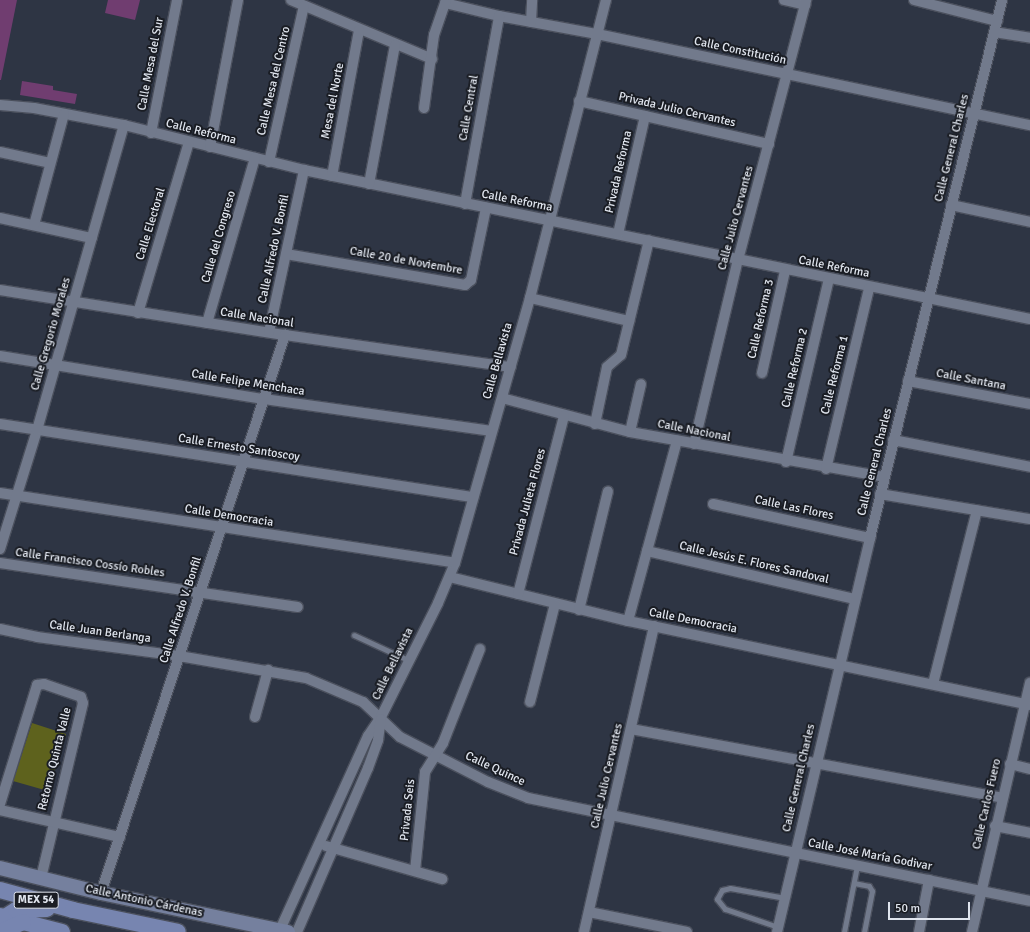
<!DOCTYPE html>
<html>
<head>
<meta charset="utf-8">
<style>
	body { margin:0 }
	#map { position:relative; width:1030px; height:932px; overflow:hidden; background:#2e3544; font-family:Signika,sans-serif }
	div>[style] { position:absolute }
	.green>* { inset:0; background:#5e621d }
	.building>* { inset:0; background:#703d70 }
	.roads { filter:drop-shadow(1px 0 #4b505d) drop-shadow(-1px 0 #4b505d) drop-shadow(0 1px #4b505d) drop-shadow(0 -1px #4b505d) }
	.lane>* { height:5px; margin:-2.5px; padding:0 2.5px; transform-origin:2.5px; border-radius:2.5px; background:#727a8c }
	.street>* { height:10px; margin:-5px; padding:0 5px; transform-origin:5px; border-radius:5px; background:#727a8c }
	.secondary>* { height:14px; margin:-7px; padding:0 7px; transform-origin:7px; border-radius:7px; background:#75809e }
	.primary>* { height:16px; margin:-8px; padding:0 8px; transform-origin:8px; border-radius:8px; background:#7785b0 }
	span { translate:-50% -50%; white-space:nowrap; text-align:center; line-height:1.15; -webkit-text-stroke:4px #1a1d24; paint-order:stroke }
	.shield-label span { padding:1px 3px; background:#1a1d24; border:1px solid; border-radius:3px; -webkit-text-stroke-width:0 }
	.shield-label { font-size:11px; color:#e0e5ee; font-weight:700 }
	.street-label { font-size:12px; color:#e0e5ee }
	.scale { position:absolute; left:888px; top:902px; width:82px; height:18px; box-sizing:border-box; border:2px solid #e0e5ee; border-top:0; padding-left:5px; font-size:12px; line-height:14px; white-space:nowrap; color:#e0e5ee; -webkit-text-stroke:3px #1a1d24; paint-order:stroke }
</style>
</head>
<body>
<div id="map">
	<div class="green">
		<i style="clip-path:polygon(32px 723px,66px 734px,48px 791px,13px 781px)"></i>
	</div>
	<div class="building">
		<i style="clip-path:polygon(0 0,17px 0,1px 80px,0 80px)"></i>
		<i style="clip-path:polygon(108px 0,140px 0,135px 20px,105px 13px)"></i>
		<i style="clip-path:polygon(22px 81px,53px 86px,53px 90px,77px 94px,75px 104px,20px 95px)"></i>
	</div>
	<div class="roads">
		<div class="lane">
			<i style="left:354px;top:635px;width:60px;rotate:24.8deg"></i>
			<i style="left:854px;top:883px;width:15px;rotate:11deg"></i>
			<i style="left:869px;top:886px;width:6px;rotate:59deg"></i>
			<i style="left:872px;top:891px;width:42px;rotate:101deg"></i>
			<i style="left:778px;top:927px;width:56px;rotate:-161.2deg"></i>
			<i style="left:725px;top:909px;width:13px;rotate:-129deg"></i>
			<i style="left:717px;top:899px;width:10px;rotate:-61deg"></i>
			<i style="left:722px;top:890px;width:8px;rotate:-14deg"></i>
			<i style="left:730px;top:888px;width:56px;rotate:10.3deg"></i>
			<i style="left:844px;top:932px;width:67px;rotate:-78.9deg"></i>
		</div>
		<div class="street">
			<i style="left:291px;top:0;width:153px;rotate:22.7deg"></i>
			<i style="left:784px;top:0;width:22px;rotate:13deg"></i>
			<i style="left:914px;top:0;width:86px;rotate:14.2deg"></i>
			<i style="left:445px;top:3px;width:56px;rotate:13.5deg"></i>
			<i style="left:499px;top:16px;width:100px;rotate:10.4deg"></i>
			<i style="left:597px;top:34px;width:442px;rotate:11.9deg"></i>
			<i style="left:531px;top:22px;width:22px;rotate:-87deg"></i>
			<i style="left:994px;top:32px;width:36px;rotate:9deg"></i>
			<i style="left:579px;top:101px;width:195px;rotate:12.8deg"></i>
			<i style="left:0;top:105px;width:34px;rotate:5deg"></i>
			<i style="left:34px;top:108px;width:92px;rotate:10.7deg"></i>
			<i style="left:124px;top:125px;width:186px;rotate:14deg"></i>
			<i style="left:304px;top:170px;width:741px;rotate:11.6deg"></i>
			<i style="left:424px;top:108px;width:74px;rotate:-82.2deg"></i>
			<i style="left:434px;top:35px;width:37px;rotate:-71deg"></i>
			<i style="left:151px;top:133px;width:136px;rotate:-78.9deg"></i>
			<i style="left:210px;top:147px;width:150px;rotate:-79.2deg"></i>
			<i style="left:0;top:152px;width:51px;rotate:12.4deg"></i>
			<i style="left:269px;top:162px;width:160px;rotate:-77.4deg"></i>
			<i style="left:332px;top:176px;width:148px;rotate:-79.5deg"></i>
			<i style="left:369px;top:184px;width:141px;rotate:-79.4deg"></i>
			<i style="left:465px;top:204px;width:191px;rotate:-79.7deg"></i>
			<i style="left:951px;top:205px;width:81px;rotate:12.1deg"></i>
			<i style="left:0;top:218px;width:94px;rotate:12.3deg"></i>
			<i style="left:34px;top:225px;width:115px;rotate:-74.9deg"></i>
			<i style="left:618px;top:234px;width:121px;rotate:-77.1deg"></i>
			<i style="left:286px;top:254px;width:182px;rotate:9.8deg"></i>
			<i style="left:465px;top:285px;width:8px;rotate:-40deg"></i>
			<i style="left:471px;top:280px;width:74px;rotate:-78.2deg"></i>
			<i style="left:0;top:290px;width:289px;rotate:9deg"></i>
			<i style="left:285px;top:335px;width:228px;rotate:8.1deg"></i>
			<i style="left:530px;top:298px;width:102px;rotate:13.1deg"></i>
			<i style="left:138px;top:313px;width:178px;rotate:-73.4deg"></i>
			<i style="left:207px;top:323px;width:172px;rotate:-73.8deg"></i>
			<i style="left:269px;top:332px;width:166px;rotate:-77.8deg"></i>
			<i style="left:0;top:356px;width:267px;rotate:9.3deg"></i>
			<i style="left:264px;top:399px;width:230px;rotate:8deg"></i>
			<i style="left:762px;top:373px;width:105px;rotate:-77.3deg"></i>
			<i style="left:908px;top:381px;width:124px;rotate:10.7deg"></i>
			<i style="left:502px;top:398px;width:132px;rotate:14.9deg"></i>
			<i style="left:630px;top:432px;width:258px;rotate:10deg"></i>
			<i style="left:0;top:424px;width:479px;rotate:8.8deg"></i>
			<i style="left:595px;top:424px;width:58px;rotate:-78.1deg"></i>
			<i style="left:607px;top:367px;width:18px;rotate:-41deg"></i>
			<i style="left:621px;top:355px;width:118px;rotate:-76.3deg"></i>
			<i style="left:630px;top:432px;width:49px;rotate:-77.1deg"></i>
			<i style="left:893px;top:440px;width:140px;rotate:11.1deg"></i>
			<i style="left:694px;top:444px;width:189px;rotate:-76.6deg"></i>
			<i style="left:738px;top:260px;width:269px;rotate:-75.3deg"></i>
			<i style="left:786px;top:462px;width:188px;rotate:-76.8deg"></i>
			<i style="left:826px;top:469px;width:186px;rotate:-76.6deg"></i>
			<i style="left:0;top:493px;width:460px;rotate:8.7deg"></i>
			<i style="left:880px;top:494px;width:152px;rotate:9.5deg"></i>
			<i style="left:713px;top:504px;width:161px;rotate:12.2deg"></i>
			<i style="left:0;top:549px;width:125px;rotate:-72.7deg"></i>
			<i style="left:37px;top:430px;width:317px;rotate:-74.1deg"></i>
			<i style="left:647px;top:551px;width:213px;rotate:13deg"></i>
			<i style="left:0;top:563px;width:301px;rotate:8.4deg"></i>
			<i style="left:450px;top:577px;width:183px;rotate:13.9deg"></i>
			<i style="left:628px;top:621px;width:411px;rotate:11.8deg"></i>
			<i style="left:518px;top:594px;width:184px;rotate:-75.5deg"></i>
			<i style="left:579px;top:610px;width:122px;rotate:-76.3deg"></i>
			<i style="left:628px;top:621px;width:187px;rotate:-74.8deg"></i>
			<i style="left:0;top:629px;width:38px;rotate:12deg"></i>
			<i style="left:37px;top:637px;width:143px;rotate:7.6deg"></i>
			<i style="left:179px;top:656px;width:129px;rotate:9.8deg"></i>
			<i style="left:306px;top:678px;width:62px;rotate:22.8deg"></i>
			<i style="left:363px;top:702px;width:51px;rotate:43.4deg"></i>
			<i style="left:400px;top:737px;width:99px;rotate:27.1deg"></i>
			<i style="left:488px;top:782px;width:43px;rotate:21.8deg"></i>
			<i style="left:528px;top:798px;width:512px;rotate:11.59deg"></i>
			<i style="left:933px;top:684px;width:179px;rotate:-75.8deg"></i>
			<i style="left:530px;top:702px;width:101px;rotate:-75.7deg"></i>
			<i style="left:255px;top:717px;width:49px;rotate:-74.5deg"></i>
			<i style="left:631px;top:729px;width:377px;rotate:10.5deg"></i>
			<i style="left:1010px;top:764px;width:21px;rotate:14deg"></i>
			<i style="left:0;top:804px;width:125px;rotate:-72.7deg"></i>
			<i style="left:37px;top:685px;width:7px;rotate:-8deg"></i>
			<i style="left:44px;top:684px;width:39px;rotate:19deg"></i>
			<i style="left:81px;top:697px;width:6px;rotate:72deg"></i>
			<i style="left:83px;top:703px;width:180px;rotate:103.5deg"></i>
			<i style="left:0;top:810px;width:123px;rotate:12.7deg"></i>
			<i style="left:995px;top:826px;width:36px;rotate:11deg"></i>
			<i style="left:326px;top:846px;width:121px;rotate:15.9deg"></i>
			<i style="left:415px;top:871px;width:100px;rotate:-84.2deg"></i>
			<i style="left:425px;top:772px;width:34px;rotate:-58deg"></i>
			<i style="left:443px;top:743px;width:101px;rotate:-68.5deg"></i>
			<i style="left:101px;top:893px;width:588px;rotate:-71.75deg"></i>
			<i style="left:589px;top:912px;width:100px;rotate:11.5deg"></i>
			<i style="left:279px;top:932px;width:215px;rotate:-65.6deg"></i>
			<i style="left:368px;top:736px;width:23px;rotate:-56deg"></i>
			<i style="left:381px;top:717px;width:127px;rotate:-63.4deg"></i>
			<i style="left:438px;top:603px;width:43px;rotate:-67deg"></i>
			<i style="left:455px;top:563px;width:275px;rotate:-74.2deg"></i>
			<i style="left:530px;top:298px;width:308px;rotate:-75.7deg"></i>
			<i style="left:297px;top:932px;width:179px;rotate:-66.6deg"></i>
			<i style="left:368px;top:768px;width:30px;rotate:-70deg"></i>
			<i style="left:378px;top:740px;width:21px;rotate:-82deg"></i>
			<i style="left:584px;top:932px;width:314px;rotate:-77.1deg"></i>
			<i style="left:777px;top:932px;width:405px;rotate:-76.7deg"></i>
			<i style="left:870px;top:538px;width:554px;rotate:-76.21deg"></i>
			<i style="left:919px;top:932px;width:53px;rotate:-79.1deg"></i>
			<i style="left:972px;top:932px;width:256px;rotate:-76.9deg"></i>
		</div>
		<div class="secondary">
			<i style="left:0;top:868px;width:104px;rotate:13.9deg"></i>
			<i style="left:101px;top:893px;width:191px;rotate:11.8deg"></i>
		</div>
		<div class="primary">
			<i style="left:0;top:890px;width:76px;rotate:15.3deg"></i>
			<i style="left:73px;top:910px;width:107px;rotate:11.8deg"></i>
			<i style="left:0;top:916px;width:64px;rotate:14.5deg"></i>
			<i style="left:5px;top:917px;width:13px;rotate:-32deg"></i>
			<i style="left:16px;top:910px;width:31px;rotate:-2deg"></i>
			<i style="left:0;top:932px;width:25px;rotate:-23deg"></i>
		</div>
	</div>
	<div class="shield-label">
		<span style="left:36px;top:900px">MEX 54</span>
	</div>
	<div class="street-label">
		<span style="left:740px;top:51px;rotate:12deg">Calle Constitución</span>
		<span style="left:151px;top:64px;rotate:-79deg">Calle Mesa del Sur</span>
		<span style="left:274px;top:81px;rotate:-77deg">Calle Mesa del Centro</span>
		<span style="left:333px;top:101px;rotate:-79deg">Mesa del Norte</span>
		<span style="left:469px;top:108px;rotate:-80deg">Calle Central</span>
		<span style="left:677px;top:110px;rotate:13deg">Privada Julio Cervantes</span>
		<span style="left:201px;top:132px;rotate:14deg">Calle Reforma</span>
		<span style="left:952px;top:148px;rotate:-76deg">Calle General Charles</span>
		<span style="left:619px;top:172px;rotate:-77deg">Privada Reforma</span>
		<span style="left:517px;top:201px;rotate:11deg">Calle Reforma</span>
		<span style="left:736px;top:218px;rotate:-75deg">Calle Julio Cervantes</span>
		<span style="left:151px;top:224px;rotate:-73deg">Calle Electoral</span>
		<span style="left:219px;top:237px;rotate:-74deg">Calle del Congreso</span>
		<span style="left:274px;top:249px;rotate:-78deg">Calle Alfredo V. Bonfil</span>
		<span style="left:406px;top:261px;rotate:10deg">Calle 20 de Noviembre</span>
		<span style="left:834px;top:267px;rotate:11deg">Calle Reforma</span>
		<span style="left:257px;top:318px;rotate:9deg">Calle Nacional</span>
		<span style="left:761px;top:319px;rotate:-77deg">Calle Reforma 3</span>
		<span style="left:51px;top:334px;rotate:-74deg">Calle Gregorio Morales</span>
		<span style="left:498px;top:361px;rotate:-74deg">Calle Bellavista</span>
		<span style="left:795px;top:368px;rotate:-77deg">Calle Reforma 2</span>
		<span style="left:835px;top:375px;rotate:-76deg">Calle Reforma 1</span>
		<span style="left:971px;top:380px;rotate:11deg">Calle Santana</span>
		<span style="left:248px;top:383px;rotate:9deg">Calle Felipe Menchaca</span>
		<span style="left:694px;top:431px;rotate:11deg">Calle Nacional</span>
		<span style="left:239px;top:448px;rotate:9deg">Calle Ernesto Santoscoy</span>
		<span style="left:875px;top:462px;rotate:-76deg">Calle General Charles</span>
		<span style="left:528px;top:502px;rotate:-75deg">Privada Julieta Flores</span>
		<span style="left:794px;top:508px;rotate:12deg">Calle Las Flores</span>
		<span style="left:229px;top:516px;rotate:9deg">Calle Democracia</span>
		<span style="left:90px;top:563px;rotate:8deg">Calle Francisco Cossío Robles</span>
		<span style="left:754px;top:563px;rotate:13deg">Calle Jesús E. Flores Sandoval</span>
		<span style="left:181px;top:610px;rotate:-72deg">Calle Alfredo V. Bonfil</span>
		<span style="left:693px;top:621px;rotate:11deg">Calle Democracia</span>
		<span style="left:100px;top:632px;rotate:8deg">Calle Juan Berlanga</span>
		<span style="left:393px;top:664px;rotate:-64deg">Calle Bellavista</span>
		<span style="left:55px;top:759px;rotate:-76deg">Retorno Quinta Valle</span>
		<span style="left:495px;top:769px;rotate:25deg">Calle Quince</span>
		<span style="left:607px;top:776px;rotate:-77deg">Calle Julio Cervantes</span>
		<span style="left:799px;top:778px;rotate:-77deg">Calle General Charles</span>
		<span style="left:987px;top:804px;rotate:-77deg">Calle Carlos Fuero</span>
		<span style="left:408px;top:810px;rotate:-84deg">Privada Seis</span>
		<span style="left:870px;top:855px;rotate:11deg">Calle José María Godivar</span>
		<span style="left:144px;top:901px;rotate:12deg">Calle Antonio Cárdenas</span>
	</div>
	<div class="scale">50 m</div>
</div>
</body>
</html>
